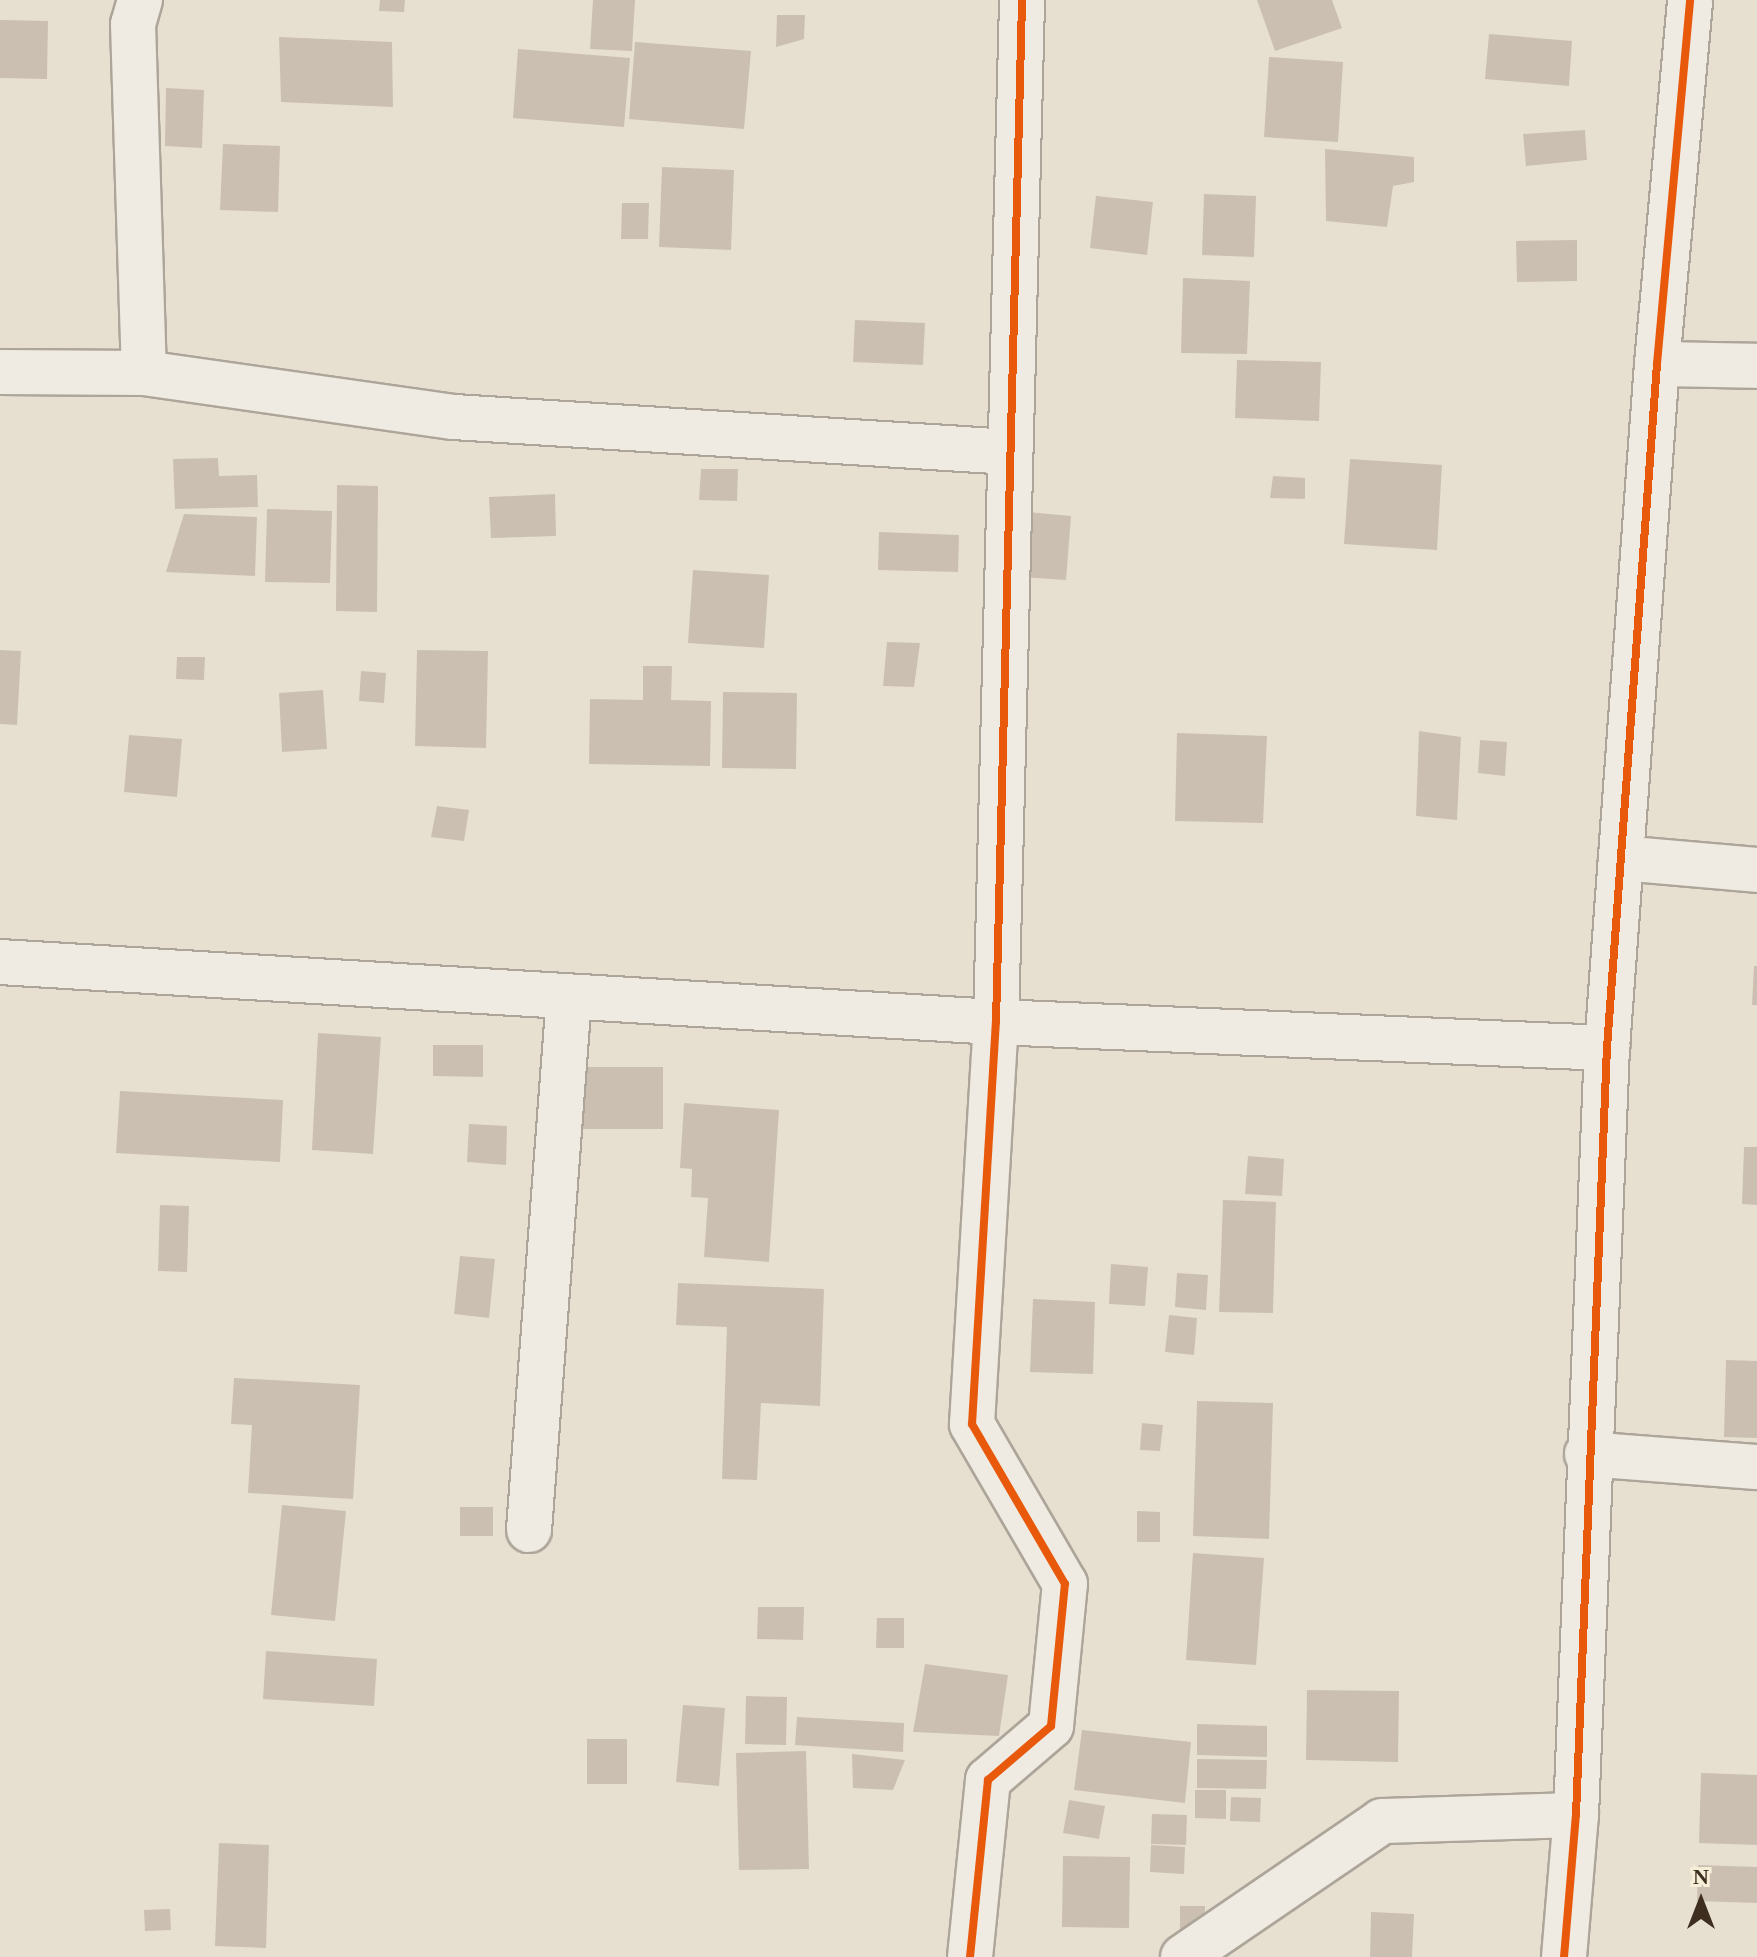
<!DOCTYPE html>
<html>
<head>
<meta charset="utf-8">
<style>
	body { margin:0 }
	#map { position:relative; width:1757px; height:1957px; overflow:hidden; background:#e7e0d1; font-family:"Times New Roman",serif }
	div>[style] { position:absolute }
	.building>* { inset:0; background:#cbbfb2 }
	.roads { filter:drop-shadow(2px 0 #ada599) drop-shadow(-2px 0 #ada599) drop-shadow(0 2px #ada599) drop-shadow(0 -2px #ada599) }
	.minor>* { height:44px; margin:-22px; padding:0 22px; transform-origin:22px; border-radius:22px; background:#efebe3 }
	.cycleway>* { height:8px; margin:-4px; padding:0 4px; transform-origin:4px; border-radius:4px; background:#e8590c }
	span { translate:-50% -50%; white-space:nowrap; text-align:center; line-height:1.15; -webkit-text-stroke:6px #f7eed8; paint-order:stroke }
	.north { position:absolute; left:1661px; top:1861px; width:80px; height:80px; -webkit-text-stroke:6px #f7eed8; paint-order:stroke; rotate:0deg; font-size:22px; font-weight:700; line-height:32px; text-align:center; color:#3d2e20 }
	.north::after { content:''; display:block; margin:auto; width:28px; height:36px; background:#3d2e20; clip-path:polygon(50% 0,100% 100%,50% 72%,0 100%) }
</style>
</head>
<body>
<div id="map">
	<div class="building">
		<i style="clip-path:polygon(380px 0,405px 0,404px 12px,379px 11px)"></i>
		<i style="clip-path:polygon(593px 0,635px 0,632px 51px,590px 49px)"></i>
		<i style="clip-path:polygon(1257px 0,1332px 0,1342px 28px,1275px 51px)"></i>
		<i style="clip-path:polygon(777px 15px,805px 15px,804px 39px,776px 47px)"></i>
		<i style="clip-path:polygon(0 20px,48px 21px,47px 79px,0 78px)"></i>
		<i style="clip-path:polygon(1489px 34px,1572px 41px,1569px 86px,1485px 79px)"></i>
		<i style="clip-path:polygon(279px 37px,392px 42px,393px 107px,281px 102px)"></i>
		<i style="clip-path:polygon(635px 42px,751px 51px,744px 129px,629px 119px)"></i>
		<i style="clip-path:polygon(518px 49px,630px 58px,624px 127px,513px 118px)"></i>
		<i style="clip-path:polygon(1269px 57px,1343px 62px,1338px 142px,1264px 137px)"></i>
		<i style="clip-path:polygon(166px 88px,204px 90px,202px 148px,165px 146px)"></i>
		<i style="clip-path:polygon(1585px 130px,1587px 160px,1526px 166px,1523px 134px)"></i>
		<i style="clip-path:polygon(223px 144px,280px 146px,278px 212px,220px 210px)"></i>
		<i style="clip-path:polygon(1325px 149px,1414px 157px,1414px 182px,1393px 186px,1387px 227px,1326px 221px)"></i>
		<i style="clip-path:polygon(662px 167px,734px 170px,731px 250px,659px 247px)"></i>
		<i style="clip-path:polygon(1204px 194px,1256px 196px,1254px 257px,1202px 255px)"></i>
		<i style="clip-path:polygon(1096px 196px,1153px 202px,1147px 255px,1090px 248px)"></i>
		<i style="clip-path:polygon(622px 203px,649px 203px,648px 239px,621px 239px)"></i>
		<i style="clip-path:polygon(1577px 240px,1577px 281px,1517px 282px,1516px 241px)"></i>
		<i style="clip-path:polygon(1183px 278px,1250px 281px,1247px 354px,1181px 353px)"></i>
		<i style="clip-path:polygon(855px 320px,925px 323px,923px 365px,853px 362px)"></i>
		<i style="clip-path:polygon(1237px 360px,1321px 362px,1319px 421px,1235px 418px)"></i>
		<i style="clip-path:polygon(218px 458px,219px 476px,257px 475px,258px 507px,175px 509px,173px 459px)"></i>
		<i style="clip-path:polygon(1350px 459px,1442px 465px,1437px 550px,1344px 544px)"></i>
		<i style="clip-path:polygon(701px 469px,738px 469px,737px 501px,699px 500px)"></i>
		<i style="clip-path:polygon(1273px 476px,1305px 478px,1305px 499px,1270px 498px)"></i>
		<i style="clip-path:polygon(337px 485px,378px 486px,377px 612px,336px 611px)"></i>
		<i style="clip-path:polygon(555px 494px,556px 536px,491px 538px,489px 497px)"></i>
		<i style="clip-path:polygon(267px 509px,332px 511px,330px 583px,265px 582px)"></i>
		<i style="clip-path:polygon(1027px 512px,1071px 516px,1066px 580px,1022px 577px)"></i>
		<i style="clip-path:polygon(184px 514px,257px 517px,255px 576px,166px 572px)"></i>
		<i style="clip-path:polygon(879px 532px,959px 535px,958px 572px,878px 570px)"></i>
		<i style="clip-path:polygon(693px 570px,769px 575px,764px 648px,688px 643px)"></i>
		<i style="clip-path:polygon(887px 642px,920px 643px,914px 687px,883px 686px)"></i>
		<i style="clip-path:polygon(0 650px,21px 651px,17px 725px,0 724px)"></i>
		<i style="clip-path:polygon(417px 650px,488px 651px,486px 748px,415px 746px)"></i>
		<i style="clip-path:polygon(177px 657px,205px 657px,204px 680px,176px 679px)"></i>
		<i style="clip-path:polygon(643px 666px,672px 666px,671px 700px,711px 701px,710px 766px,589px 764px,590px 699px,643px 700px)"></i>
		<i style="clip-path:polygon(361px 671px,386px 673px,384px 703px,359px 701px)"></i>
		<i style="clip-path:polygon(323px 690px,327px 749px,282px 752px,279px 693px)"></i>
		<i style="clip-path:polygon(723px 692px,797px 693px,796px 769px,722px 768px)"></i>
		<i style="clip-path:polygon(1419px 731px,1461px 737px,1457px 820px,1416px 816px)"></i>
		<i style="clip-path:polygon(1177px 733px,1267px 736px,1263px 823px,1175px 821px)"></i>
		<i style="clip-path:polygon(129px 735px,182px 739px,177px 797px,124px 792px)"></i>
		<i style="clip-path:polygon(1480px 740px,1507px 742px,1505px 776px,1478px 773px)"></i>
		<i style="clip-path:polygon(437px 806px,469px 810px,464px 841px,431px 837px)"></i>
		<i style="clip-path:polygon(1754px 966px,1757px 966px,1757px 1005px,1752px 1005px)"></i>
		<i style="clip-path:polygon(318px 1033px,381px 1037px,373px 1154px,312px 1150px)"></i>
		<i style="clip-path:polygon(433px 1045px,483px 1045px,483px 1077px,433px 1076px)"></i>
		<i style="clip-path:polygon(583px 1067px,663px 1067px,663px 1129px,583px 1129px)"></i>
		<i style="clip-path:polygon(120px 1091px,283px 1100px,280px 1162px,116px 1153px)"></i>
		<i style="clip-path:polygon(684px 1103px,779px 1110px,769px 1262px,704px 1257px,708px 1198px,691px 1197px,692px 1169px,680px 1168px)"></i>
		<i style="clip-path:polygon(469px 1124px,507px 1126px,506px 1165px,467px 1162px)"></i>
		<i style="clip-path:polygon(1744px 1147px,1757px 1147px,1757px 1205px,1742px 1204px)"></i>
		<i style="clip-path:polygon(1248px 1156px,1284px 1159px,1282px 1196px,1245px 1194px)"></i>
		<i style="clip-path:polygon(1223px 1200px,1276px 1202px,1273px 1313px,1219px 1312px)"></i>
		<i style="clip-path:polygon(160px 1205px,189px 1206px,187px 1272px,158px 1271px)"></i>
		<i style="clip-path:polygon(460px 1256px,495px 1259px,489px 1318px,454px 1314px)"></i>
		<i style="clip-path:polygon(1111px 1264px,1148px 1267px,1145px 1306px,1109px 1304px)"></i>
		<i style="clip-path:polygon(1177px 1273px,1208px 1275px,1206px 1310px,1175px 1307px)"></i>
		<i style="clip-path:polygon(678px 1283px,824px 1289px,820px 1406px,761px 1403px,757px 1480px,722px 1479px,727px 1327px,676px 1325px)"></i>
		<i style="clip-path:polygon(1033px 1299px,1095px 1302px,1093px 1374px,1030px 1372px)"></i>
		<i style="clip-path:polygon(1169px 1315px,1197px 1318px,1194px 1355px,1165px 1352px)"></i>
		<i style="clip-path:polygon(1726px 1360px,1757px 1361px,1757px 1438px,1724px 1437px)"></i>
		<i style="clip-path:polygon(234px 1378px,360px 1385px,353px 1499px,248px 1493px,252px 1425px,231px 1424px)"></i>
		<i style="clip-path:polygon(1197px 1401px,1273px 1403px,1269px 1539px,1193px 1536px)"></i>
		<i style="clip-path:polygon(1142px 1423px,1163px 1425px,1160px 1451px,1140px 1450px)"></i>
		<i style="clip-path:polygon(282px 1505px,346px 1511px,335px 1621px,271px 1615px)"></i>
		<i style="clip-path:polygon(460px 1507px,493px 1507px,493px 1536px,460px 1536px)"></i>
		<i style="clip-path:polygon(1137px 1511px,1160px 1512px,1160px 1542px,1137px 1542px)"></i>
		<i style="clip-path:polygon(1193px 1553px,1264px 1558px,1256px 1665px,1186px 1660px)"></i>
		<i style="clip-path:polygon(758px 1607px,804px 1607px,803px 1640px,757px 1639px)"></i>
		<i style="clip-path:polygon(877px 1618px,904px 1618px,904px 1648px,876px 1648px)"></i>
		<i style="clip-path:polygon(266px 1651px,377px 1659px,374px 1706px,263px 1699px)"></i>
		<i style="clip-path:polygon(925px 1664px,1008px 1675px,999px 1736px,913px 1732px)"></i>
		<i style="clip-path:polygon(1307px 1690px,1399px 1691px,1398px 1762px,1306px 1760px)"></i>
		<i style="clip-path:polygon(746px 1696px,787px 1697px,786px 1745px,745px 1744px)"></i>
		<i style="clip-path:polygon(683px 1705px,725px 1708px,719px 1786px,676px 1782px)"></i>
		<i style="clip-path:polygon(797px 1717px,904px 1723px,903px 1752px,795px 1745px)"></i>
		<i style="clip-path:polygon(1197px 1724px,1267px 1726px,1267px 1757px,1197px 1755px)"></i>
		<i style="clip-path:polygon(1082px 1730px,1191px 1742px,1185px 1803px,1074px 1790px)"></i>
		<i style="clip-path:polygon(587px 1739px,627px 1739px,627px 1784px,587px 1784px)"></i>
		<i style="clip-path:polygon(806px 1751px,809px 1869px,739px 1870px,736px 1753px)"></i>
		<i style="clip-path:polygon(852px 1754px,905px 1760px,893px 1790px,853px 1788px)"></i>
		<i style="clip-path:polygon(1197px 1759px,1267px 1760px,1266px 1789px,1197px 1788px)"></i>
		<i style="clip-path:polygon(1701px 1773px,1757px 1775px,1757px 1845px,1699px 1843px)"></i>
		<i style="clip-path:polygon(1195px 1790px,1226px 1790px,1226px 1819px,1195px 1818px)"></i>
		<i style="clip-path:polygon(1231px 1797px,1261px 1798px,1260px 1822px,1230px 1821px)"></i>
		<i style="clip-path:polygon(1069px 1800px,1105px 1806px,1099px 1839px,1063px 1833px)"></i>
		<i style="clip-path:polygon(1152px 1814px,1187px 1815px,1186px 1845px,1151px 1844px)"></i>
		<i style="clip-path:polygon(219px 1843px,269px 1845px,266px 1948px,215px 1946px)"></i>
		<i style="clip-path:polygon(1151px 1845px,1185px 1847px,1184px 1874px,1150px 1872px)"></i>
		<i style="clip-path:polygon(1063px 1856px,1130px 1857px,1129px 1928px,1062px 1927px)"></i>
		<i style="clip-path:polygon(1698px 1865px,1757px 1867px,1757px 1903px,1697px 1901px)"></i>
		<i style="clip-path:polygon(1180px 1906px,1205px 1906px,1205px 1930px,1180px 1930px)"></i>
		<i style="clip-path:polygon(170px 1909px,171px 1930px,145px 1931px,144px 1910px)"></i>
		<i style="clip-path:polygon(1371px 1912px,1414px 1914px,1412px 1957px,1370px 1957px)"></i>
	</div>
	<div class="roads">
		<div class="minor">
			<i style="left:140px;top:0;width:25px;rotate:106deg"></i>
			<i style="left:133px;top:24px;width:349px;rotate:88.2deg"></i>
			<i style="left:1657px;top:364px;width:100px;rotate:1.1deg"></i>
			<i style="left:0;top:372px;width:144px;rotate:0.4deg"></i>
			<i style="left:144px;top:373px;width:313px;rotate:8.1deg"></i>
			<i style="left:454px;top:417px;width:557px;rotate:3.6deg"></i>
			<i style="left:1621px;top:858px;width:137px;rotate:5deg"></i>
			<i style="left:0;top:962px;width:998px;rotate:3.45deg"></i>
			<i style="left:996px;top:1022px;width:612px;rotate:2.44deg"></i>
			<i style="left:1587px;top:1454px;width:170px;rotate:4.4deg"></i>
			<i style="left:529px;top:1530px;width:534px;rotate:-85.71deg"></i>
			<i style="left:970px;top:1957px;width:178px;rotate:-84.2deg"></i>
			<i style="left:988px;top:1780px;width:83px;rotate:-40.6deg"></i>
			<i style="left:1051px;top:1726px;width:143px;rotate:-84.4deg"></i>
			<i style="left:1065px;top:1584px;width:185px;rotate:-120.2deg"></i>
			<i style="left:972px;top:1424px;width:403px;rotate:-86.6deg"></i>
			<i style="left:996px;top:1022px;width:1022px;rotate:-88.54deg"></i>
			<i style="left:1183px;top:1957px;width:241px;rotate:-34.3deg"></i>
			<i style="left:1382px;top:1821px;width:194px;rotate:-1.8deg"></i>
			<i style="left:1564px;top:1957px;width:143px;rotate:-85.2deg"></i>
			<i style="left:1576px;top:1815px;width:768px;rotate:-87.69deg"></i>
			<i style="left:1607px;top:1048px;width:686px;rotate:-85.82deg"></i>
			<i style="left:1657px;top:364px;width:365px;rotate:-84.8deg"></i>
		</div>
	</div>
	<div class="cycleway">
		<i style="left:970px;top:1957px;width:178px;rotate:-84.2deg"></i>
		<i style="left:988px;top:1780px;width:83px;rotate:-40.6deg"></i>
		<i style="left:1051px;top:1726px;width:143px;rotate:-84.4deg"></i>
		<i style="left:1065px;top:1584px;width:185px;rotate:-120.2deg"></i>
		<i style="left:972px;top:1424px;width:403px;rotate:-86.6deg"></i>
		<i style="left:996px;top:1022px;width:1022px;rotate:-88.54deg"></i>
		<i style="left:1564px;top:1957px;width:143px;rotate:-85.2deg"></i>
		<i style="left:1576px;top:1815px;width:768px;rotate:-87.69deg"></i>
		<i style="left:1607px;top:1048px;width:686px;rotate:-85.82deg"></i>
		<i style="left:1657px;top:364px;width:365px;rotate:-84.8deg"></i>
	</div>
	<div class="north">N</div>
</div>
</body>
</html>
